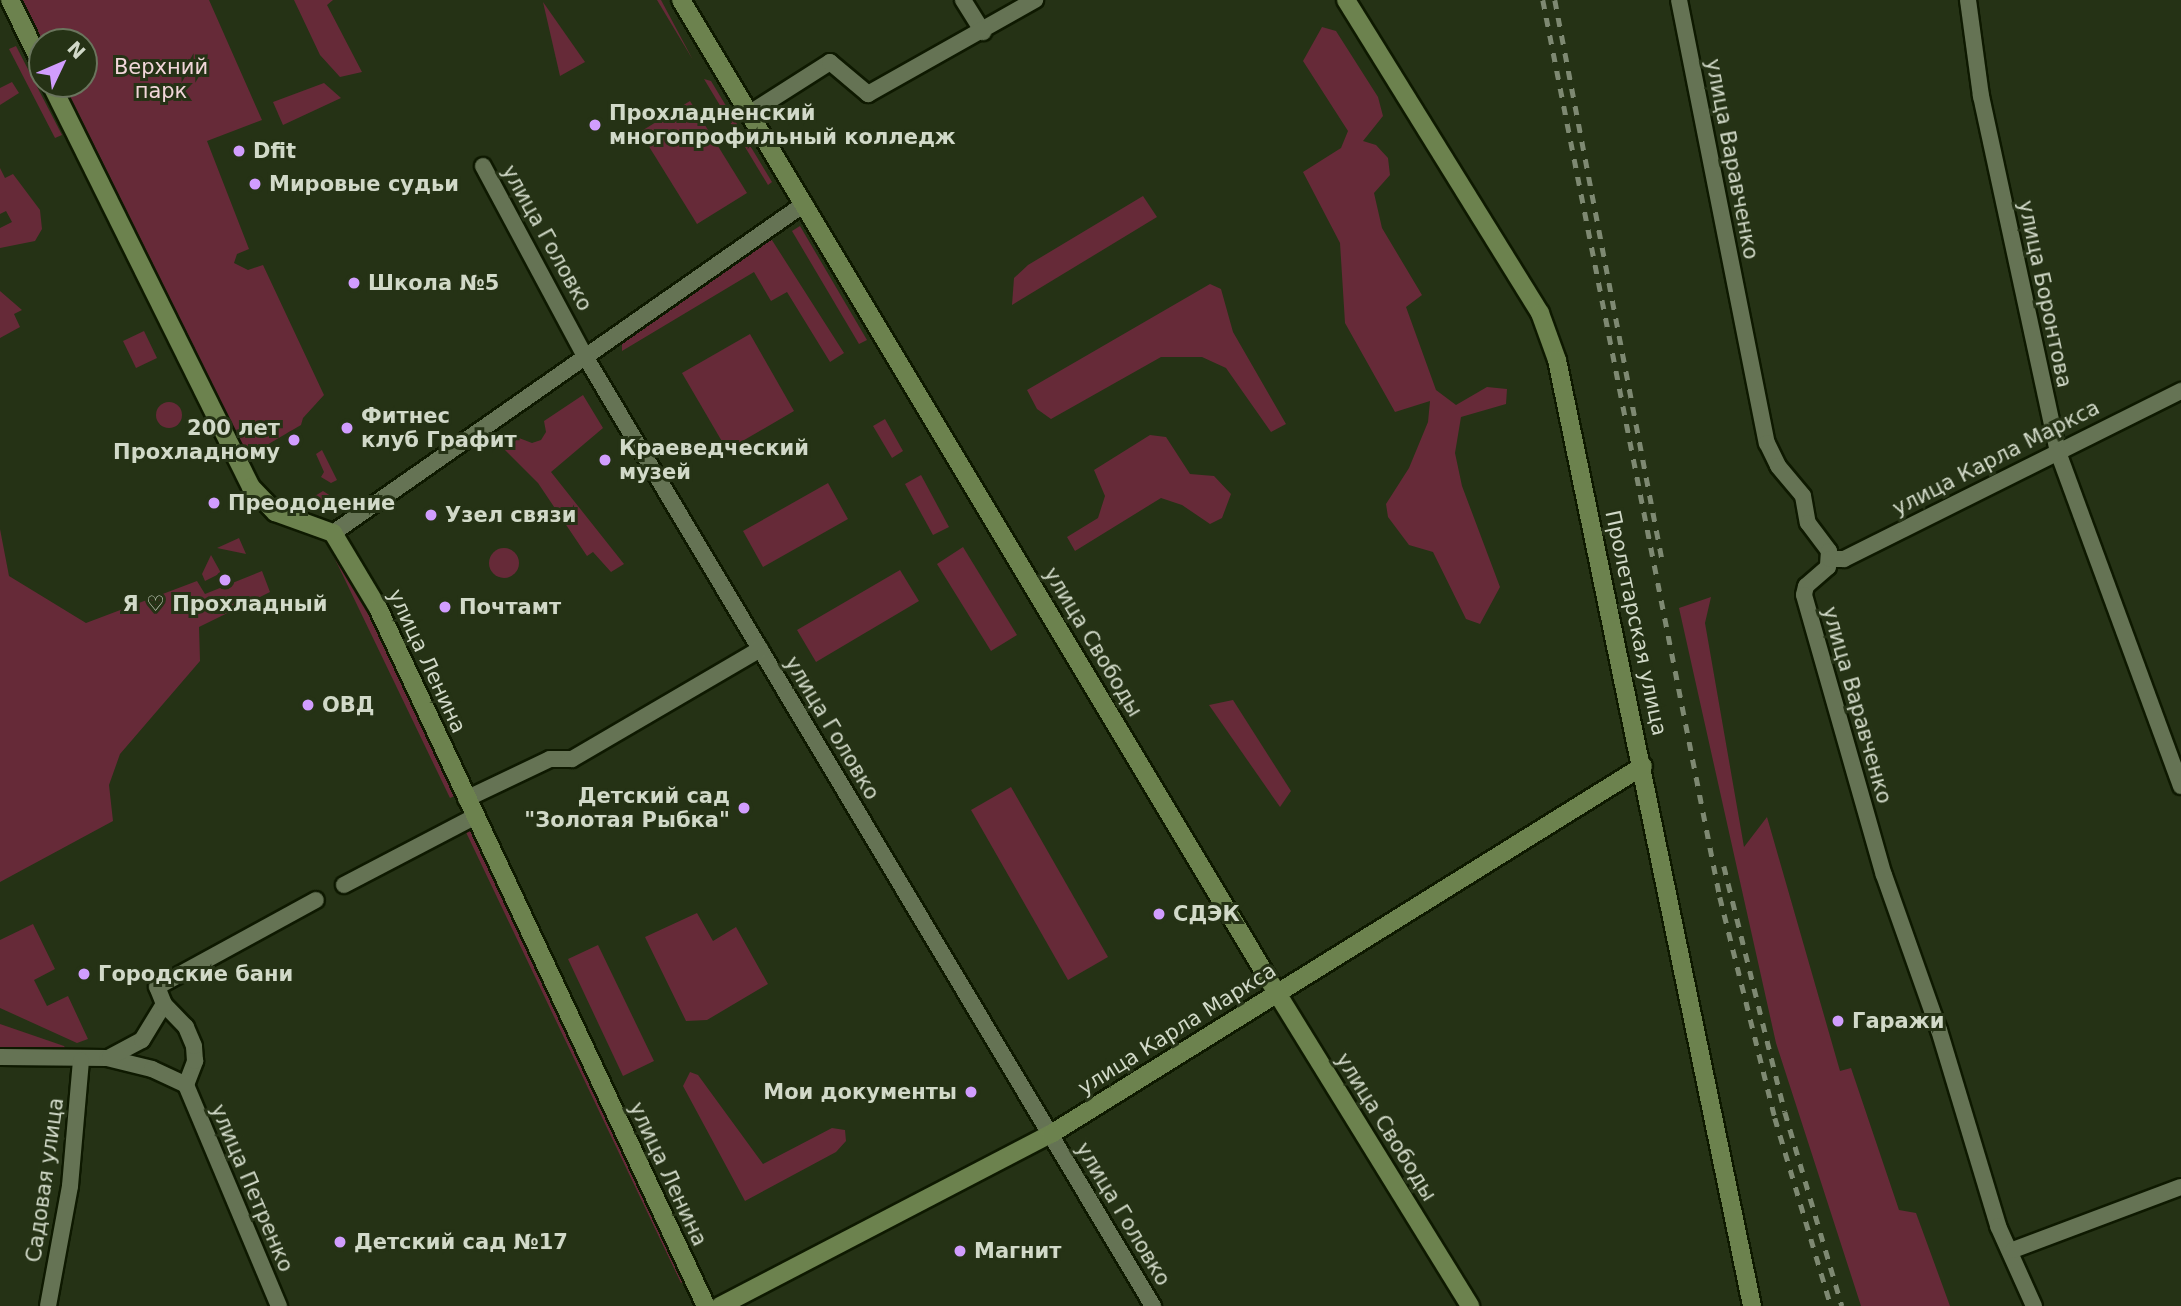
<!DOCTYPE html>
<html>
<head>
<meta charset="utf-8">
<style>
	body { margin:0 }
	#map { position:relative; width:2181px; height:1306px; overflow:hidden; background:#253215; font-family:"DejaVu Sans",sans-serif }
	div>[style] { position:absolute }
	.green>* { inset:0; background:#662a38 }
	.round { border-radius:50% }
	.roads { filter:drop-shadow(2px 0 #0e1900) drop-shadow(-2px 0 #0e1900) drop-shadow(0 2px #0e1900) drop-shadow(0 -2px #0e1900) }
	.street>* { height:16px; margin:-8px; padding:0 8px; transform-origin:8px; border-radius:8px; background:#657354 }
	.secondary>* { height:18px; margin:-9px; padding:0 9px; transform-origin:9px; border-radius:9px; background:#6c824e }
	.rail>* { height:4.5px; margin-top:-2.25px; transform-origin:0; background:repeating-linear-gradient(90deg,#7e8972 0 9px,transparent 0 18px) }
	.dots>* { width:19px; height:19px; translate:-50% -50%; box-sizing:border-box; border:4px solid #253215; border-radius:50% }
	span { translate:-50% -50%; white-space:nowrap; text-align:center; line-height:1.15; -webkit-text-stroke:6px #253215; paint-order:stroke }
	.park-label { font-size:21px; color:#f2d6da }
	.poi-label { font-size:21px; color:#d1d9c8; font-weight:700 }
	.left { translate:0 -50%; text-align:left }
	.right { translate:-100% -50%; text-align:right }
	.street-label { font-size:21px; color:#d1d9c8 }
	.north { position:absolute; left:28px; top:28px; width:70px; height:70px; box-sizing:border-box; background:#253215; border:2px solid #6a755d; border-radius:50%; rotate:46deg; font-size:19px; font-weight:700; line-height:28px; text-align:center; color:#d1d9c8 }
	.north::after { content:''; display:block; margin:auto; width:24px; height:32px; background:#d19dfe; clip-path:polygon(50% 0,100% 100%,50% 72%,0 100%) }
</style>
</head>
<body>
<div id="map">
	<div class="green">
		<i style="clip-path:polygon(22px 0,209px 0,262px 120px,207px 141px,249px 249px,237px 254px,234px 263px,248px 270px,263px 265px,324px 395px,303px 418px,301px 425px,248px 456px,64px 84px,84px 84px,84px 42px,43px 42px)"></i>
		<i style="clip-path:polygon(294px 0,333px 0,327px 5px,362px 72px,340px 77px,320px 55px)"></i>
		<i style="clip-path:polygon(657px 0,661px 0,693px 60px)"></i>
		<i style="clip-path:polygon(543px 2px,585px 62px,560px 76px)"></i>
		<i style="clip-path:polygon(1322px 27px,1336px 31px,1378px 97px,1383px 116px,1363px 141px,1376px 145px,1388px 158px,1390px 175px,1374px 193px,1382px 228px,1422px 295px,1406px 307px,1436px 390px,1456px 405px,1487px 387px,1507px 389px,1506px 404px,1461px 417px,1455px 453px,1462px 486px,1500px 587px,1480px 624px,1466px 619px,1433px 552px,1409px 545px,1388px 517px,1386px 504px,1409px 468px,1428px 422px,1430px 401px,1395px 412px,1345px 323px,1340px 243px,1303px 172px,1341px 148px,1348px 131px,1303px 61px)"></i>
		<i style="clip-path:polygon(16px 46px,62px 135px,55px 138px,9px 49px)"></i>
		<i style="clip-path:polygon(704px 79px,711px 81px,772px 182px,768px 185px)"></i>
		<i style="clip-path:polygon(12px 82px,19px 93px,0 105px,0 88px)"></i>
		<i style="clip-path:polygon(324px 83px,341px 98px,283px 125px,273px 102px)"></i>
		<i style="clip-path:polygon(690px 101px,747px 193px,697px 224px,640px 132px)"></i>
		<i style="clip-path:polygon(0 168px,5px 178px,13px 174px,40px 210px,42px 229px,35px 241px,0 248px,0 228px,12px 222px,6px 211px,0 214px)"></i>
		<i style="clip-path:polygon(1143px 196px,1157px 217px,1012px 305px,1014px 278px,1028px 265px)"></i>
		<i style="clip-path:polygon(800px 226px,867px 340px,859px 344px,792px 231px)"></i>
		<i style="clip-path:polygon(770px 237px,844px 353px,830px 362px,787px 292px,771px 301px,754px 272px,622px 351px,622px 343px,633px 332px)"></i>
		<i style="clip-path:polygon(1210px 284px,1221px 289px,1233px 332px,1286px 424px,1271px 432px,1226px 368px,1202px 357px,1161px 357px,1051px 419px,1037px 409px,1027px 390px)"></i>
		<i style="clip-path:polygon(0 291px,22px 310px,14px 314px,20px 327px,0 338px)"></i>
		<i style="clip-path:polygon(144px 331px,157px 358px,136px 368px,123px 341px)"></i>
		<i style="clip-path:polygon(750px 334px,794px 411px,727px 450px,682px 373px)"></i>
		<i style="clip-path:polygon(583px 395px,603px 428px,551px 472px,624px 564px,611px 572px,593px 552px,587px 556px,538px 483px,504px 449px,519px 438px,532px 443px,541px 440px,546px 432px,544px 421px)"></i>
		<i class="round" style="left:156px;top:402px;width:26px;height:26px"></i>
		<i style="clip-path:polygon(885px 419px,903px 451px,892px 458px,873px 426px)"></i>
		<i style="clip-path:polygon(1150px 435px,1166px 437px,1190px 474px,1214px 476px,1231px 494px,1222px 518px,1210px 524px,1182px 505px,1161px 498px,1075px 551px,1067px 537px,1098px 518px,1105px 496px,1094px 470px)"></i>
		<i style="clip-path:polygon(322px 450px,337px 480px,331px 483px,321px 477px,324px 472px,316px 454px)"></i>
		<i style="clip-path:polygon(921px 475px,949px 527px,933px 535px,905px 484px)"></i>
		<i style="clip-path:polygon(828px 483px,848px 519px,763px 567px,743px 531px)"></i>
		<i style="clip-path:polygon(323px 491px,348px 507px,312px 511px,310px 499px)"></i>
		<i style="clip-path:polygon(0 529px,9px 576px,86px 623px,197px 581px,205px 594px,262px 571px,270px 592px,199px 627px,200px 661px,120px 754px,109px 785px,113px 821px,0 882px)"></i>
		<i style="clip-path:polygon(321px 530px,344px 557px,459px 794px,450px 798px)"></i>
		<i style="clip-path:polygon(239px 538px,246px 554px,217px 548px)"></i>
		<i style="clip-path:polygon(963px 547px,1017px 635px,991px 651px,937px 564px)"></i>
		<i class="round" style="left:489px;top:548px;width:30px;height:30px"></i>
		<i style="clip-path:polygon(211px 555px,221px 573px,205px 581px,202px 574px)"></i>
		<i style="clip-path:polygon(900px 570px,919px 601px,816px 662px,797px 630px)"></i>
		<i style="clip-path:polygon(1711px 597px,1705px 623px,1744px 847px,1767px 817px,1840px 1071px,1851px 1068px,1899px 1210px,1916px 1213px,1950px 1306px,1861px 1306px,1776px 1043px,1679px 608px)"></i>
		<i style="clip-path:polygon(1233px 700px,1291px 791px,1280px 807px,1209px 705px)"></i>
		<i style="clip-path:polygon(1011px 787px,1108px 957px,1068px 980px,971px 810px)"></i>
		<i style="clip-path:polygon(476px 823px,692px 1277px,681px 1283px,464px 828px)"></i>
		<i style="clip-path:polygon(697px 913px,713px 941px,736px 927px,768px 984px,707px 1020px,686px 1021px,645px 937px)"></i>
		<i style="clip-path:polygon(33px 924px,55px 969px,34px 980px,47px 1006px,68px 996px,88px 1039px,77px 1043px,0 1008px,0 940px)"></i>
		<i style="clip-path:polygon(598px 945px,654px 1061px,623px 1076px,568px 959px)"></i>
		<i style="clip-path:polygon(0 1024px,64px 1046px,69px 1054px,0 1052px)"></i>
		<i style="clip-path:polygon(690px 1072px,698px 1075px,763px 1164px,832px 1128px,845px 1130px,846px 1141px,836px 1152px,745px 1201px,683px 1086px)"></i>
	</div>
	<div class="roads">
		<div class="street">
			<i style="left:963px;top:0;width:38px;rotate:58deg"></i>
			<i style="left:1679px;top:0;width:452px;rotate:78.8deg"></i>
			<i style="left:1767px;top:443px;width:25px;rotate:64deg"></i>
			<i style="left:1778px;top:466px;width:39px;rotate:50deg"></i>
			<i style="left:1803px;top:496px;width:27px;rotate:80deg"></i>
			<i style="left:1808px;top:523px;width:35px;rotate:53deg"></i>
			<i style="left:1829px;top:551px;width:16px;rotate:94deg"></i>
			<i style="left:1828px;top:567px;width:29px;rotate:139deg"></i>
			<i style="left:1806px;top:586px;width:9px;rotate:103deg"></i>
			<i style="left:1804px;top:595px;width:291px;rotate:74.1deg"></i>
			<i style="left:1884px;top:875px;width:164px;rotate:70.5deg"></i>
			<i style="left:1939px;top:1030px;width:205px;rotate:73.2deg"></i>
			<i style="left:1998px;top:1226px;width:88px;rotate:65.8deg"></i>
			<i style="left:1968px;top:0;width:97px;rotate:82.3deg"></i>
			<i style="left:1981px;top:96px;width:364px;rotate:77.8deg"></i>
			<i style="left:2058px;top:452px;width:356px;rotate:69.8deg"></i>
			<i style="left:750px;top:113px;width:95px;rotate:-32.5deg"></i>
			<i style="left:830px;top:62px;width:50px;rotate:40.1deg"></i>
			<i style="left:868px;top:94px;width:192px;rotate:-29.4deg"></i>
			<i style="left:483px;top:166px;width:218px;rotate:61.8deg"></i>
			<i style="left:586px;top:358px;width:1105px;rotate:59.12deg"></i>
			<i style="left:333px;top:533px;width:575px;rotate:-34.93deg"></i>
			<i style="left:1830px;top:559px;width:14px"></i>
			<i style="left:1844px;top:559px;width:377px;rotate:-26.5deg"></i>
			<i style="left:466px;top:799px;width:93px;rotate:-25.5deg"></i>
			<i style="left:550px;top:759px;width:22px"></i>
			<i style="left:572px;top:759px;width:218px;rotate:-30.3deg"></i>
			<i style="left:344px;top:885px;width:147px;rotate:-27.6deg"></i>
			<i style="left:0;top:1057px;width:107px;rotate:0.5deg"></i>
			<i style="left:107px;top:1058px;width:46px;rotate:13.7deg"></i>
			<i style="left:152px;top:1069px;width:38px;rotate:25deg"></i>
			<i style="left:110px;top:1057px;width:36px;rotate:-28deg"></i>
			<i style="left:142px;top:1040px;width:42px;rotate:-58.6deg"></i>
			<i style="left:186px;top:1085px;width:26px;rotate:-69deg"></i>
			<i style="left:195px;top:1061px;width:15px;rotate:-94deg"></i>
			<i style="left:194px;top:1046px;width:21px;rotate:-113deg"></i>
			<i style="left:186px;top:1027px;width:32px;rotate:-134deg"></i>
			<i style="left:164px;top:1004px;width:18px;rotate:-112deg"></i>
			<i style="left:157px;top:987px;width:181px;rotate:-28.7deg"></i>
			<i style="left:186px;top:1085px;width:240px;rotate:67.2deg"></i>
			<i style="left:2013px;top:1250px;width:179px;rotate:-20.6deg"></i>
			<i style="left:48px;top:1306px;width:122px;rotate:-79.6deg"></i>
			<i style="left:70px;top:1186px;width:126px;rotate:-85deg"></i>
		</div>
		<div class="secondary">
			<i style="left:10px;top:0;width:72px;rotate:63.8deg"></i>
			<i style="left:681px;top:0;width:1139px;rotate:59.04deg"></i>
			<i style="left:1267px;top:977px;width:387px;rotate:58.3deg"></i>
			<i style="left:1346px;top:0;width:368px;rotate:58.2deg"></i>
			<i style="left:1540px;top:313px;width:50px;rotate:70.1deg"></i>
			<i style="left:1557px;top:360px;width:966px;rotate:78.35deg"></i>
			<i style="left:51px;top:84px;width:450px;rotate:63.6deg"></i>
			<i style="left:251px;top:487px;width:35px;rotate:46deg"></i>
			<i style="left:275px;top:512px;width:62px;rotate:19.9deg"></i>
			<i style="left:333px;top:533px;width:87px;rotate:59deg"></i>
			<i style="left:378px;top:608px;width:771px;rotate:64.83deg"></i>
			<i style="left:720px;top:1306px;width:373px;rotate:-27.5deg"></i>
			<i style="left:1051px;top:1134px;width:697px;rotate:-31.87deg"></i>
		</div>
	</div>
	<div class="rail">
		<i style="left:1543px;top:0;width:914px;rotate:78.84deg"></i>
		<i style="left:1720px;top:897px;width:228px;rotate:76deg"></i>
		<i style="left:1775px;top:1118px;width:196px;rotate:73.4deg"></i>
		<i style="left:1555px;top:0;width:574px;rotate:79.16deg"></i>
		<i style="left:1724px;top:866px;width:253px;rotate:76.1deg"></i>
		<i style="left:1785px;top:1112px;width:202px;rotate:73.6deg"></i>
	</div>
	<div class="dots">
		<i style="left:595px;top:125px;background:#d19dfe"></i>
		<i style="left:239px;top:151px;background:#d19dfe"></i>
		<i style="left:255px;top:184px;background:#d19dfe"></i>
		<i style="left:354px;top:283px;background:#d19dfe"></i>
		<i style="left:347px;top:428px;background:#d19dfe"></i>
		<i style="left:294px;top:440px;background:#d19dfe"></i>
		<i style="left:605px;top:460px;background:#d19dfe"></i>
		<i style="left:214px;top:503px;background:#d19dfe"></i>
		<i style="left:431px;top:515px;background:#d19dfe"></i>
		<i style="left:225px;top:580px;background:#d19dfe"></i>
		<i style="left:445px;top:607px;background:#d19dfe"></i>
		<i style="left:308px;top:705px;background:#d19dfe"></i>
		<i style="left:744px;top:808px;background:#d19dfe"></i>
		<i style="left:1159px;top:914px;background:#d19dfe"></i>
		<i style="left:84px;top:974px;background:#d19dfe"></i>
		<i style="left:1838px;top:1021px;background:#d19dfe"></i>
		<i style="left:971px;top:1092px;background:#d19dfe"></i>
		<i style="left:340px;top:1242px;background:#d19dfe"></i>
		<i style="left:960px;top:1251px;background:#d19dfe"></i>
	</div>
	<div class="park-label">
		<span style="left:161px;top:79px">Верхний<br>парк</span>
	</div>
	<div class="poi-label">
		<span class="left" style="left:609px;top:125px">Прохладненский<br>многопрофильный колледж</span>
		<span class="left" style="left:253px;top:151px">Dfit</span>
		<span class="left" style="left:269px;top:184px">Мировые судьи</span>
		<span class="left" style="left:368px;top:283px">Школа №5</span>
		<span class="left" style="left:361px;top:428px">Фитнес<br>клуб Графит</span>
		<span class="right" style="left:280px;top:440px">200 лет<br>Прохладному</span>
		<span class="left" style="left:619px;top:460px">Краеведческий<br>музей</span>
		<span class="left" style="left:228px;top:503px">Преододение</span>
		<span class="left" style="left:445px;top:515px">Узел связи</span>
		<span style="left:225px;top:604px">Я ♡ Прохладный</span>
		<span class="left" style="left:459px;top:607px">Почтамт</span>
		<span class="left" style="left:322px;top:705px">ОВД</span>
		<span class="right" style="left:730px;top:808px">Детский сад<br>"Золотая Рыбка"</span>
		<span class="left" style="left:1173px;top:914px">СДЭК</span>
		<span class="left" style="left:98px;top:974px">Городские бани</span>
		<span class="left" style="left:1852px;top:1021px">Гаражи</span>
		<span class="right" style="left:957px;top:1092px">Мои документы</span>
		<span class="left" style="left:354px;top:1242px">Детский сад №17</span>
		<span class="left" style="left:974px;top:1251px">Магнит</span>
	</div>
	<div class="street-label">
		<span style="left:1732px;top:159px;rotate:79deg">улица Варавченко</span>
		<span style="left:547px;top:238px;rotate:61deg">улица Головко</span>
		<span style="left:2045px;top:294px;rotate:78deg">улица Боронтова</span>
		<span style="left:1996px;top:458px;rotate:-27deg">улица Карла Маркса</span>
		<span style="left:1636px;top:623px;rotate:78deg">Пролетарская улица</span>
		<span style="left:1093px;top:642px;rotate:59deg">улица Свободы</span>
		<span style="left:427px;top:661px;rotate:65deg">улица Ленина</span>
		<span style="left:1857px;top:705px;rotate:74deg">улица Варавченко</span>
		<span style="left:832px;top:728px;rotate:59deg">улица Головко</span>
		<span style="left:1177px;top:1029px;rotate:-32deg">улица Карла Маркса</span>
		<span style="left:1386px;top:1127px;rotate:58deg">улица Свободы</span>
		<span style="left:668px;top:1174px;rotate:65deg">улица Ленина</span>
		<span style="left:45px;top:1180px;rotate:-82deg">Садовая улица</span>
		<span style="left:252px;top:1188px;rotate:67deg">улица Петренко</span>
		<span style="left:1123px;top:1214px;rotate:59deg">улица Головко</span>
	</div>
	<div class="north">N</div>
</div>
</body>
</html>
